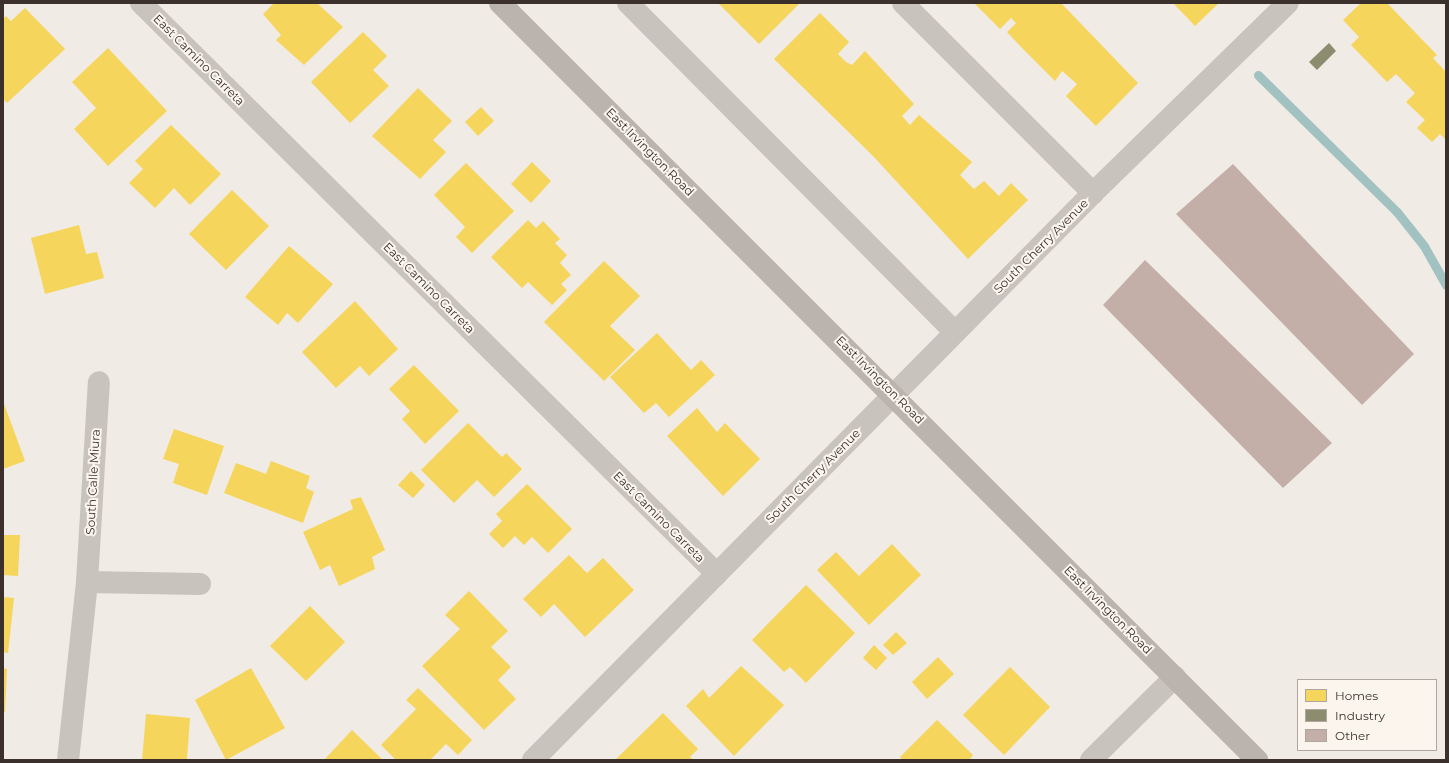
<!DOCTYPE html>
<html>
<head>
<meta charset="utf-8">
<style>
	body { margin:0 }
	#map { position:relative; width:1449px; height:763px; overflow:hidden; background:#f0ebe5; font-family:Montserrat,sans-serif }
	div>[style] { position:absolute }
	.homes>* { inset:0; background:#f6d55c }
	.industry>* { inset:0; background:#8c8c6e }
	.stream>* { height:9px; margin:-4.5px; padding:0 4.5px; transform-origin:4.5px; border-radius:4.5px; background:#a1c2c1 }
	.building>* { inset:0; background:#c3afa7 }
	.minor>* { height:22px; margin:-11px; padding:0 11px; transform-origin:11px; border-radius:11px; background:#c9c3be }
	.secondary>* { height:22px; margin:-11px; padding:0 11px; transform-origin:11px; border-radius:11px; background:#bab3ae }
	span { translate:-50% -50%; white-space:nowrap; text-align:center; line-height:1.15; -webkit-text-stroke:4px #fbf5ee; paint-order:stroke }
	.street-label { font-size:12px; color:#3b302b }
	.frame { position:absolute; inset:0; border:4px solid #3b302b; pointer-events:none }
	.legend { position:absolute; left:1297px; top:679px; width:140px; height:72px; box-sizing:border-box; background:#fbf5ee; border:1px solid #aea6a0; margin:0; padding:5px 7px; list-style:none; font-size:12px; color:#3b302b }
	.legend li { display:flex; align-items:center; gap:8px; height:20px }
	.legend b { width:20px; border:1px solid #aea6a0 }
</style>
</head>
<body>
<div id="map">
	<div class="homes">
		<i style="clip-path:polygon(274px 3px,317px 3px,343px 27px,304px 65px,276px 40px,281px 35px,263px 14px)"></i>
		<i style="clip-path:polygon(718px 3px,800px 3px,759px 44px)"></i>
		<i style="clip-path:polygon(974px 3px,1061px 3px,1138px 83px,1096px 126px,1066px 96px,1077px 84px,1062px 71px,1055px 81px,1024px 50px,1007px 32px,1016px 23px,1011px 18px,1000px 29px)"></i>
		<i style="clip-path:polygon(1173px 3px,1219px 3px,1195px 26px)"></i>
		<i style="clip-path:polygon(1361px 3px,1387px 3px,1437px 55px,1433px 58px,1446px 72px,1445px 139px,1440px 134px,1432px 142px,1417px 128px,1425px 120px,1406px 102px,1415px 93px,1396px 74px,1387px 82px,1351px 45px,1359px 37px,1343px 20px)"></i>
		<i style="clip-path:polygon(25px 8px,65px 49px,7px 103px,3px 99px,3px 19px,6px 16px,11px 21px)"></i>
		<i style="clip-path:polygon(820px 13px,849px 42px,838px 54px,846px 62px,852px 65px,865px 51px,914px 104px,902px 116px,910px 125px,919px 115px,972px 162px,960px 175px,974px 189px,984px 181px,999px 196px,1011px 183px,1028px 200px,968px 259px,873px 156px,774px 59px)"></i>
		<i style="clip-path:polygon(363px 32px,387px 56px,373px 70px,389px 86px,350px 123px,311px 82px)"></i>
		<i style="clip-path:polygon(108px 48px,167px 111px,108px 166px,74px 129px,96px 108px,72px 82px)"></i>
		<i style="clip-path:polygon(418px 88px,452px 121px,433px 140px,446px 152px,420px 179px,372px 136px)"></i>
		<i style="clip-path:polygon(481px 107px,494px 121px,478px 136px,465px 122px)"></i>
		<i style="clip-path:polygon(171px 125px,221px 174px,190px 205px,174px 188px,155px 208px,129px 183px,143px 169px,135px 161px)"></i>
		<i style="clip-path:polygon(532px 162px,551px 181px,531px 203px,511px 184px)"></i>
		<i style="clip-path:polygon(466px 163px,514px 211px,472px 253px,456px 237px,465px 227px,434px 195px)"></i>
		<i style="clip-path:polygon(232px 190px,269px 226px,226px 270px,189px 234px)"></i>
		<i style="clip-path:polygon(528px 220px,536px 228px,543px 221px,560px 239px,555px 243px,567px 255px,560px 263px,571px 275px,561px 284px,567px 290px,552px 305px,528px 282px,522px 288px,491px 257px)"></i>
		<i style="clip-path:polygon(79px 225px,86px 254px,97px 252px,104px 278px,45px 294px,31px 238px)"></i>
		<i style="clip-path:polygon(289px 246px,333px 284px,298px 323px,287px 313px,278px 325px,245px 297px)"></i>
		<i style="clip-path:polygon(604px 261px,640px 296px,610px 326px,635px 350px,604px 381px,544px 322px)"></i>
		<i style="clip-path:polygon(355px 301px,398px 349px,369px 376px,360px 366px,336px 388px,302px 352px)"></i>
		<i style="clip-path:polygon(657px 333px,691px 370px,701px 360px,715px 375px,669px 417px,656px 403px,644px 413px,610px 377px)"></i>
		<i style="clip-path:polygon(414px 365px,459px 411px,425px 444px,402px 419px,410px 411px,389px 389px)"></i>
		<i style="clip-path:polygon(3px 401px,25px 461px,3px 469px)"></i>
		<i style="clip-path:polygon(697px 408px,717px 432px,725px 423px,760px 459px,723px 496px,667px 436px)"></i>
		<i style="clip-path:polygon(468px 423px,502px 457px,506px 453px,522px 469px,494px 497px,477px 480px,454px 503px,421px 470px)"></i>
		<i style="clip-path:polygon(174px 429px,224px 446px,207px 495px,173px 483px,179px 464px,163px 459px)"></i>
		<i style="clip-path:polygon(271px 461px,310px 476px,306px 488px,314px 492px,303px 523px,224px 493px,236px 463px,266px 474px)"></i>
		<i style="clip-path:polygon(411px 471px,425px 485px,413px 498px,398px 485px)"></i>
		<i style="clip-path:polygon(527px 484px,572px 529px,548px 553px,532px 537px,524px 545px,515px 536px,503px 548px,489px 534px,502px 521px,496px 514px)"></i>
		<i style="clip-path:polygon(361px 497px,385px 550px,372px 557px,375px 569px,339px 586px,330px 565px,320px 570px,303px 532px,353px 509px,350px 500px)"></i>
		<i style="clip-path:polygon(3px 535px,20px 535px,18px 576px,3px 575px)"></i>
		<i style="clip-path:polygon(892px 544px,921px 575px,869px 625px,817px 570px,836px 552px,859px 576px)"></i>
		<i style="clip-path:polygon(569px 555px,587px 573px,603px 558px,634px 590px,585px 637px,554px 604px,541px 617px,523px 599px)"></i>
		<i style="clip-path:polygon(806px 585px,855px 633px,806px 683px,790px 667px,784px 672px,752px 640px)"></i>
		<i style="clip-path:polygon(469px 591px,508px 631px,491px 647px,511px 667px,498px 680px,516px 699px,484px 730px,422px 666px,460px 629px,445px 615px)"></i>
		<i style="clip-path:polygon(3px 597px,14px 598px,8px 653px,3px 652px)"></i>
		<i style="clip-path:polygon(310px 606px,345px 642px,306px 681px,270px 646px)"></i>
		<i style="clip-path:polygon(896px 632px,907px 643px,893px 655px,883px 645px)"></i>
		<i style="clip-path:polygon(874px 645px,887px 658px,876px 670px,863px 658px)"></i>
		<i style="clip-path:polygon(938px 657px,954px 674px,927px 699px,912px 682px)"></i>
		<i style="clip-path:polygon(741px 666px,784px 705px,734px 756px,686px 706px,703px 689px,709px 698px)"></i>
		<i style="clip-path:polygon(1010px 667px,1050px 707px,1004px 755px,963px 715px)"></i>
		<i style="clip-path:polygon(3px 668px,7px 669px,5px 712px,3px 712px)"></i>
		<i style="clip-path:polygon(251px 668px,285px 728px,226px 760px,195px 700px)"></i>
		<i style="clip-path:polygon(418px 688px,472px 740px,458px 755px,446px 744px,430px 760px,396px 760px,381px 745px,416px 709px,406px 700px)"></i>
		<i style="clip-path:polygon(663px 713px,698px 749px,690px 757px,694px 760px,615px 760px)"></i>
		<i style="clip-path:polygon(146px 714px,190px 718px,187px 759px,142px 760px)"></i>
		<i style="clip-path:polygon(937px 720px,973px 755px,969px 760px,902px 760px,900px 757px)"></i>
		<i style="clip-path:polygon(352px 730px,383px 760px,324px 760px)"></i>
	</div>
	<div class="industry">
		<i style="clip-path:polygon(1329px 43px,1336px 51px,1317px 70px,1309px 62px)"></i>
	</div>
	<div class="stream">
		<i style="left:1258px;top:75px;width:195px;rotate:44.6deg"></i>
		<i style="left:1397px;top:212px;width:43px;rotate:51.5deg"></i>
		<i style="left:1424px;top:246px;width:45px;rotate:60.6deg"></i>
	</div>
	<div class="building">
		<i style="clip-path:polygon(1233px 164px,1414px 354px,1362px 405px,1176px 214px)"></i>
		<i style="clip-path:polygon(1145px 260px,1332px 443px,1283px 488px,1103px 305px)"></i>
	</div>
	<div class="minor">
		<i style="left:141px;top:3px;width:811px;rotate:44.75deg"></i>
		<i style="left:628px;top:3px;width:464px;rotate:45.2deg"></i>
		<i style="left:903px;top:3px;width:269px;rotate:45deg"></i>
		<i style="left:87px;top:582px;width:113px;rotate:1deg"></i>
		<i style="left:68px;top:760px;width:179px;rotate:-83.9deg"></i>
		<i style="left:87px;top:582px;width:200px;rotate:-86.6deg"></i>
		<i style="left:533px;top:760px;width:797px;rotate:-45.36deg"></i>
		<i style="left:1093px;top:193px;width:272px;rotate:-44.3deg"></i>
		<i style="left:1091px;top:760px;width:118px;rotate:-44.7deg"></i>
	</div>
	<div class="secondary">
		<i style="left:500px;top:3px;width:1071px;rotate:45deg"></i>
	</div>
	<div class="street-label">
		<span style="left:199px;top:60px;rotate:45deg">East Camino Carreta</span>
		<span style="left:650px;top:152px;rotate:45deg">East Irvington Road</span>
		<span style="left:1041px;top:246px;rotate:-45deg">South Cherry Avenue</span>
		<span style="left:429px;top:288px;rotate:45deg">East Camino Carreta</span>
		<span style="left:880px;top:380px;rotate:45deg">East Irvington Road</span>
		<span style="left:813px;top:476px;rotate:-45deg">South Cherry Avenue</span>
		<span style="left:93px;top:482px;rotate:-87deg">South Calle Miura</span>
		<span style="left:659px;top:517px;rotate:45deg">East Camino Carreta</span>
		<span style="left:1108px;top:610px;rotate:45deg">East Irvington Road</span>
	</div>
	<div class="frame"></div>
	<ul class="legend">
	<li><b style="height:11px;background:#f6d55c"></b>Homes</li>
	<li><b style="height:11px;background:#8c8c6e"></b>Industry</li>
	<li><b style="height:11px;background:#c3afa7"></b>Other</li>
	</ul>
</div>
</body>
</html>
